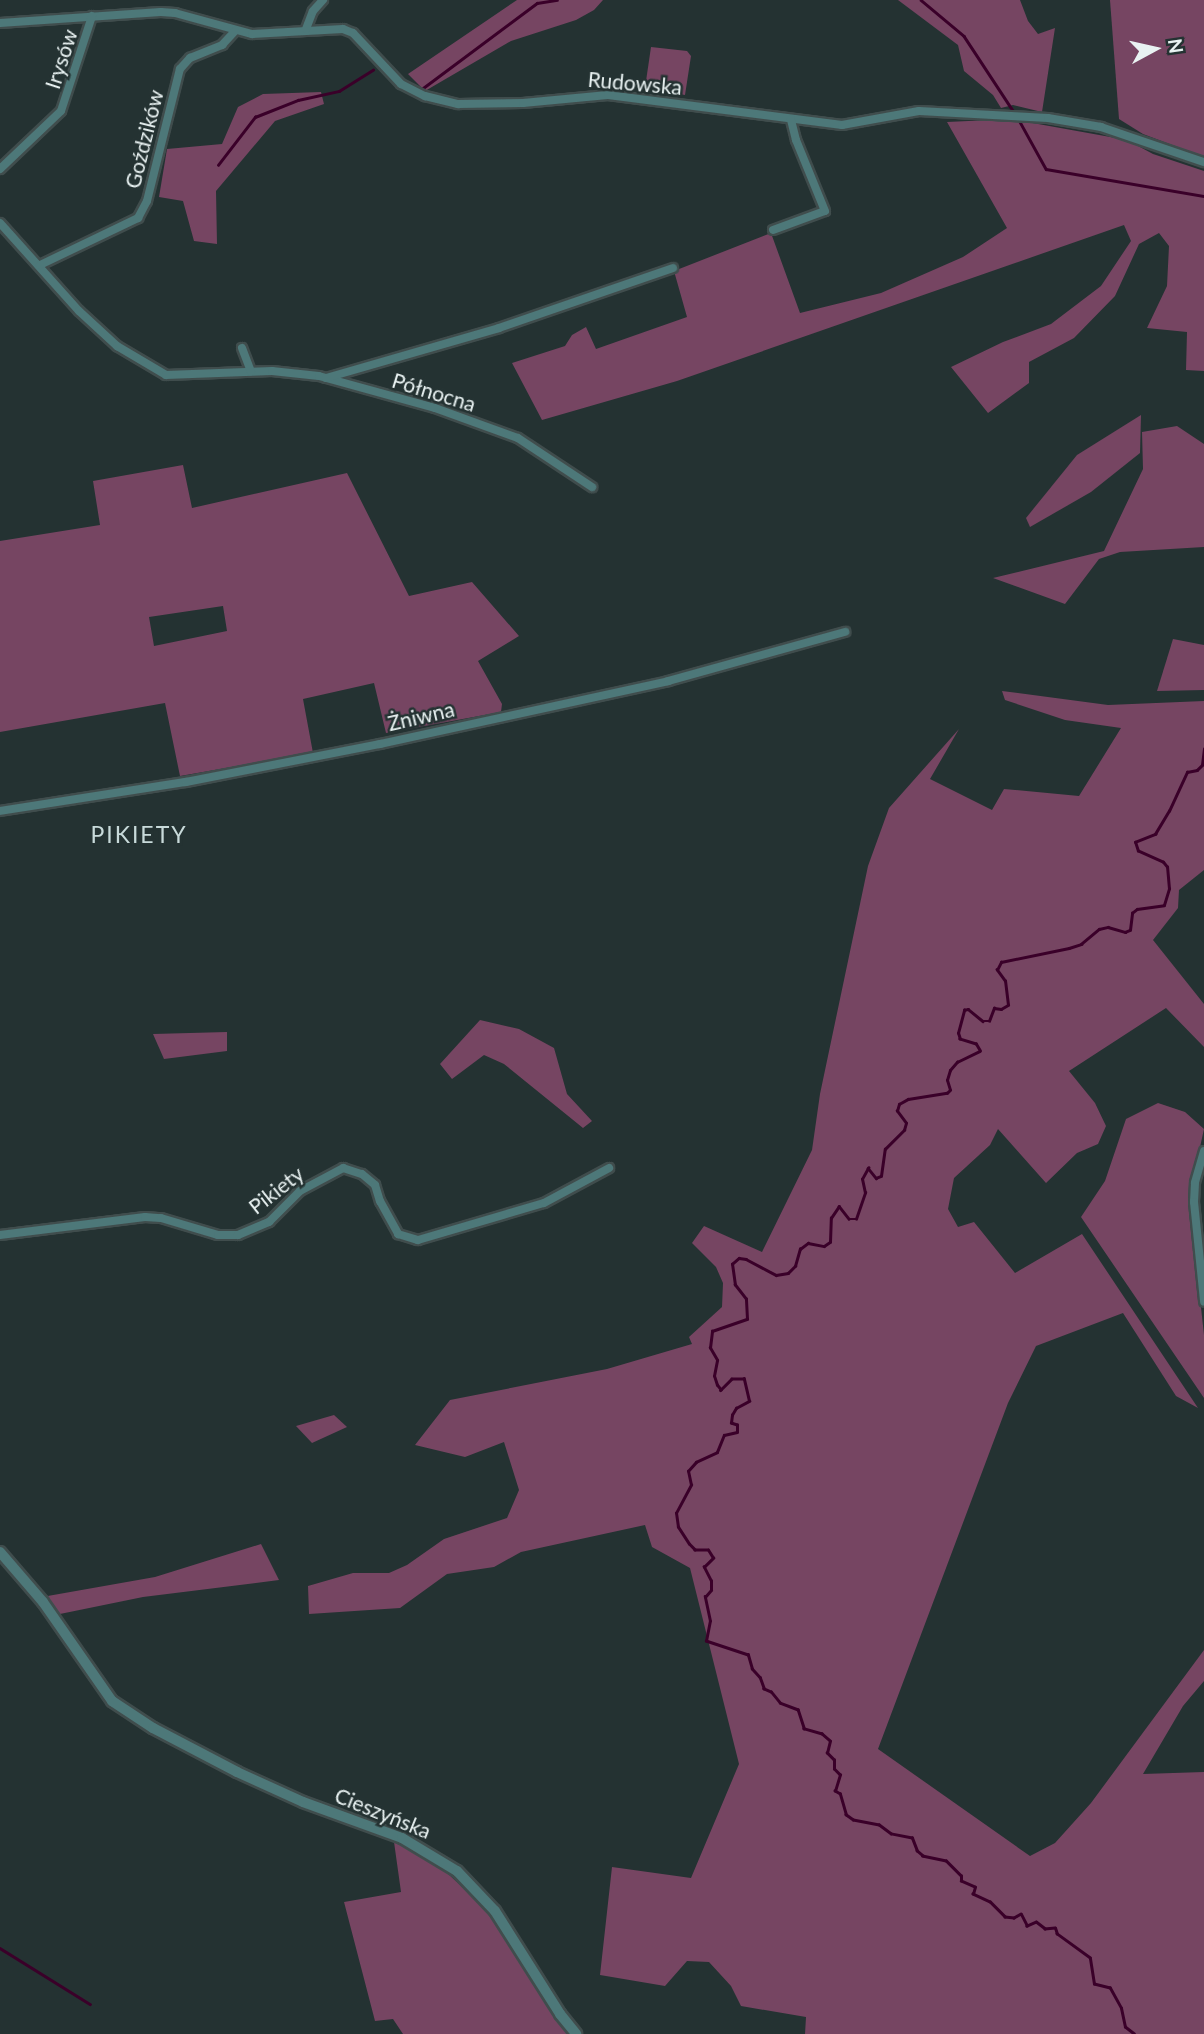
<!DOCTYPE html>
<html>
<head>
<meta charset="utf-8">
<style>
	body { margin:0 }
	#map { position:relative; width:1204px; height:2034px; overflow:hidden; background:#243232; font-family:Lato,sans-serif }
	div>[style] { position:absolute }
	.green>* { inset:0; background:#764562 }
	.stream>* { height:2.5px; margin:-1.25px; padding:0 1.25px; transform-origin:1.25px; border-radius:1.25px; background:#3a0029 }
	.roads { filter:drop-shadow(2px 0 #404d4d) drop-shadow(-2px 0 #404d4d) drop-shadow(0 2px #404d4d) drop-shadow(0 -2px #404d4d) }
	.minor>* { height:8px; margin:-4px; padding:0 4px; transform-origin:4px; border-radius:4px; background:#4d7879 }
	.tertiary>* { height:10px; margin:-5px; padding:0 5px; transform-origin:5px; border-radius:5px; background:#4d7879 }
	span { translate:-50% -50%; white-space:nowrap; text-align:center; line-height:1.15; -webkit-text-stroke:5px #243232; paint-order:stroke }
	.street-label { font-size:21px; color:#e9f2f2 }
	.neighbourhood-label { font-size:23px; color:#c8dada; letter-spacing:2px }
	.north { position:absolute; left:1120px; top:14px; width:70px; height:70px; -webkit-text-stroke:5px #243232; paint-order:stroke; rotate:82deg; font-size:19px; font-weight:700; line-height:28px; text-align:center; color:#e9f2f2 }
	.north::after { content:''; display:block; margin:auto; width:24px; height:32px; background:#e9f2f2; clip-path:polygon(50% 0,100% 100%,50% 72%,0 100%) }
</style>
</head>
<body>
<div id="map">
	<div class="green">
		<i style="clip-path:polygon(517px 0,603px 0,594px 10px,576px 20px,511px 41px,425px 91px,408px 74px)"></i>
		<i style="clip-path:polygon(898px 0,1020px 0,1028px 21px,1038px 34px,1055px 28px,1042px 112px,1013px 105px,1001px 108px,993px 95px,964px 71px,958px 45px)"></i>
		<i style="clip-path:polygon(1110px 0,1204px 0,1204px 157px,1143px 134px,1119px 119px)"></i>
		<i style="clip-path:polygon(651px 47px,687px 51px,691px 56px,685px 95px,645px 88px)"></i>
		<i style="clip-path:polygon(321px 92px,324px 104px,275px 121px,216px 191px,217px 244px,194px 241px,183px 201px,159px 197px,167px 149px,222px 144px,238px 107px,263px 94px)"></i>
		<i style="clip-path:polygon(990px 120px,1027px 122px,1127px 140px,1153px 154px,1204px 171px,1204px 371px,1186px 370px,1187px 332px,1147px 328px,1167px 286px,1169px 246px,1159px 233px,1139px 244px,1115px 296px,1074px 338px,1029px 362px,1029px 383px,988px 413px,951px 367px,1003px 342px,1051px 324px,1101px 286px,1131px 241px,1124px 225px,677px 381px,542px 420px,512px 363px,565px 346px,572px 335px,586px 327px,596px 349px,687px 317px,674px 271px,771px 233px,800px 313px,881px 293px,963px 257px,1007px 228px,947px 122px)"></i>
		<i style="clip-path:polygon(1141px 415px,1140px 453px,1091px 492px,1030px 527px,1026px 518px,1077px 455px)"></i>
		<i style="clip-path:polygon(1177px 426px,1204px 444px,1204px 547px,1120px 552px,1099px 559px,1065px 604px,993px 578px,1104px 551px,1143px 469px,1142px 432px)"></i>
		<i style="clip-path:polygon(evenodd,183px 465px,192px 508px,347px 473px,409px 596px,472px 582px,519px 636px,478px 661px,502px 704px,501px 712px,386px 733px,374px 683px,303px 699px,313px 753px,180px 776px,165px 703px,0 732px,0 541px,100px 525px,93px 481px,183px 465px,223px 606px,227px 631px,154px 646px,149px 617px,223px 606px)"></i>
		<i style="clip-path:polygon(1173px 639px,1204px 645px,1204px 690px,1157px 691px)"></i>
		<i style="clip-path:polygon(1002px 691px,1108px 705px,1204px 701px,1204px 870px,1179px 890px,1178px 908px,1153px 940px,1204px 1004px,1204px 1047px,1166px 1008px,1069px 1071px,1095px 1103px,1106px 1126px,1098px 1144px,1077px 1153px,1046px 1183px,998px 1129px,990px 1145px,954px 1178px,948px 1209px,958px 1227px,974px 1222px,1015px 1273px,1082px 1234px,1198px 1408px,1176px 1396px,1123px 1313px,1036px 1346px,1008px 1403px,878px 1749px,1030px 1856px,1055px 1843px,1091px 1803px,1204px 1650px,1204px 1681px,1183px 1706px,1143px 1774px,1204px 1772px,1204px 2034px,805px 2034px,806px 2017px,741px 2006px,731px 1986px,709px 1962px,687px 1961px,665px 1986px,600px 1975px,612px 1867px,691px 1878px,739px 1764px,690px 1568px,652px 1547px,645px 1525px,521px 1552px,494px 1567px,447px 1574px,400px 1608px,309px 1614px,308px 1586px,353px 1573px,389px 1573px,407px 1565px,444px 1539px,507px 1518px,519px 1490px,504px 1442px,465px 1457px,415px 1445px,450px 1400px,607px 1369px,692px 1344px,689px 1337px,722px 1307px,723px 1283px,716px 1267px,692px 1243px,704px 1226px,762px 1252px,812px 1150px,820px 1094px,868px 866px,889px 808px,959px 729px,930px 779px,992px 810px,1004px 789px,1079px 796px,1121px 728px,1065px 720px,1005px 700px)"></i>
		<i style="clip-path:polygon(480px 1020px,519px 1029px,554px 1048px,567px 1094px,592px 1121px,583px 1128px,504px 1064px,484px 1055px,452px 1079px,440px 1064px)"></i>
		<i style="clip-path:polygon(227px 1032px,227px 1051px,164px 1059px,153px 1034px)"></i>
		<i style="clip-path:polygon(1158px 1103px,1185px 1112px,1204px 1129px,1189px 1197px,1204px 1335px,1204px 1398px,1081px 1217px,1105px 1181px,1126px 1119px)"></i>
		<i style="clip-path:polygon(334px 1415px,347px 1427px,312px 1443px,296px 1426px)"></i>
		<i style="clip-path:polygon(261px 1544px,279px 1580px,143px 1597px,55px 1615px,42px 1597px,155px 1577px)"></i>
		<i style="clip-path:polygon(394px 1842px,427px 1854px,495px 1918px,569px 2034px,403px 2034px,393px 2019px,375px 2021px,344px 1902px,401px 1892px)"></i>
	</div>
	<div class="stream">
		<i style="left:921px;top:0;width:56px;rotate:39.9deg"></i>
		<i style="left:964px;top:36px;width:91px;rotate:56.7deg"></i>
		<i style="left:423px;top:88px;width:142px;rotate:-36.7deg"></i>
		<i style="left:537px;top:3px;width:20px;rotate:-9deg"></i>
		<i style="left:1019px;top:120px;width:56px;rotate:61.1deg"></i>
		<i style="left:1046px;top:169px;width:160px;rotate:9.7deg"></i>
		<i style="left:218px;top:165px;width:61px;rotate:-52.4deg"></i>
		<i style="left:255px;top:117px;width:46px;rotate:-21.6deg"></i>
		<i style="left:298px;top:100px;width:42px;rotate:-12.4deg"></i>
		<i style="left:339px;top:91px;width:40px;rotate:-32deg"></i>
		<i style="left:0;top:1948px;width:106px;rotate:31.9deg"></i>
		<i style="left:1134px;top:2034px;width:11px;rotate:-142deg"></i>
		<i style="left:1125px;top:2027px;width:19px;rotate:-102deg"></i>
		<i style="left:1121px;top:2008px;width:23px;rotate:-119deg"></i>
		<i style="left:1110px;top:1988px;width:16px;rotate:-166deg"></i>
		<i style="left:1094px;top:1984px;width:26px;rotate:-99deg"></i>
		<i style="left:1090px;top:1958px;width:41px;rotate:-144deg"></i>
		<i style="left:1057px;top:1934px;width:6px;rotate:-108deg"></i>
		<i style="left:1055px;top:1928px;width:10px;rotate:174deg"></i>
		<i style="left:1045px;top:1929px;width:11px;rotate:-142deg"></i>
		<i style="left:1036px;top:1922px;width:10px;rotate:156deg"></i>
		<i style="left:1027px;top:1926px;width:13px;rotate:-117deg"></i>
		<i style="left:1021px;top:1914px;width:8px;rotate:150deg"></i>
		<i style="left:1014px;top:1918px;width:9px;rotate:-174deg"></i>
		<i style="left:1005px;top:1917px;width:21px;rotate:-135deg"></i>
		<i style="left:990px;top:1902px;width:19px;rotate:-155deg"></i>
		<i style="left:973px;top:1894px;width:7px;rotate:-74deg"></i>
		<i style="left:975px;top:1887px;width:15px;rotate:-157deg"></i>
		<i style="left:961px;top:1881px;width:5px;rotate:-90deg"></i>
		<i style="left:961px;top:1876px;width:21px;rotate:-135deg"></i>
		<i style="left:946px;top:1861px;width:24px;rotate:-168deg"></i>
		<i style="left:923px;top:1856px;width:8px;rotate:-140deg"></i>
		<i style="left:917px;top:1851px;width:14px;rotate:-111deg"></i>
		<i style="left:912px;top:1838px;width:21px;rotate:-169deg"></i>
		<i style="left:891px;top:1834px;width:15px;rotate:-143deg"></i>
		<i style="left:879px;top:1825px;width:26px;rotate:-169deg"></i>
		<i style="left:853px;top:1820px;width:9px;rotate:-144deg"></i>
		<i style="left:846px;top:1815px;width:22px;rotate:-106deg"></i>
		<i style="left:840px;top:1794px;width:6px;rotate:-149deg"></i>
		<i style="left:835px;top:1791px;width:17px;rotate:-73deg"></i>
		<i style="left:840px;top:1775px;width:8px;rotate:-135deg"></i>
		<i style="left:834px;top:1769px;width:9px;rotate:-90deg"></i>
		<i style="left:834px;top:1760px;width:10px;rotate:-135deg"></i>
		<i style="left:827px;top:1753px;width:12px;rotate:-76deg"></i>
		<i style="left:830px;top:1741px;width:11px;rotate:-139deg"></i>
		<i style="left:822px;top:1734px;width:19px;rotate:-164deg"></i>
		<i style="left:804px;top:1729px;width:20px;rotate:-108deg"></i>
		<i style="left:798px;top:1710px;width:19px;rotate:-159deg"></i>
		<i style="left:780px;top:1703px;width:14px;rotate:-129deg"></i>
		<i style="left:771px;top:1692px;width:8px;rotate:-157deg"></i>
		<i style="left:764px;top:1689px;width:12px;rotate:-110deg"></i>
		<i style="left:760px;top:1678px;width:12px;rotate:-132deg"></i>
		<i style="left:752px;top:1669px;width:15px;rotate:-106deg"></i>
		<i style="left:748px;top:1655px;width:44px;rotate:-161.6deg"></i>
		<i style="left:706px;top:1641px;width:20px;rotate:-79deg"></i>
		<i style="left:710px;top:1621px;width:25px;rotate:-102deg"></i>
		<i style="left:705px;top:1597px;width:9px;rotate:-49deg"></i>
		<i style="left:711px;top:1590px;width:9px;rotate:-90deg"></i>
		<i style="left:711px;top:1581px;width:16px;rotate:-117deg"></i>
		<i style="left:704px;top:1567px;width:13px;rotate:-45deg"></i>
		<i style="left:713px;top:1558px;width:9px;rotate:-122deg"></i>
		<i style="left:708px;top:1550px;width:13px;rotate:180deg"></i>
		<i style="left:695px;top:1550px;width:8px;rotate:-135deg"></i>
		<i style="left:689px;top:1544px;width:20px;rotate:-123deg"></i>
		<i style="left:678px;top:1527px;width:14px;rotate:-98deg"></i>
		<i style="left:676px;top:1513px;width:32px;rotate:-62deg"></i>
		<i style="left:691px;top:1485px;width:14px;rotate:-102deg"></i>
		<i style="left:688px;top:1471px;width:12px;rotate:-48deg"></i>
		<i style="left:696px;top:1462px;width:23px;rotate:-25deg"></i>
		<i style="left:717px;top:1452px;width:18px;rotate:-68deg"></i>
		<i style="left:724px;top:1435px;width:13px;rotate:-13deg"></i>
		<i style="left:737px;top:1432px;width:7px;rotate:-90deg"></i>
		<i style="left:737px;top:1425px;width:6px;rotate:-162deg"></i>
		<i style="left:731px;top:1423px;width:8px;rotate:-83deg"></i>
		<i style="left:732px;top:1415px;width:8px;rotate:-60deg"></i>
		<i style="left:736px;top:1408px;width:15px;rotate:-28deg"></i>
		<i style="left:749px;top:1401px;width:23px;rotate:-103deg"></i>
		<i style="left:744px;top:1379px;width:12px;rotate:180deg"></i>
		<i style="left:732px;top:1379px;width:16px;rotate:135deg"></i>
		<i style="left:721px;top:1390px;width:6px;rotate:-129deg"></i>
		<i style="left:717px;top:1385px;width:9px;rotate:-108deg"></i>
		<i style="left:714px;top:1376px;width:16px;rotate:-79deg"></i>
		<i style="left:717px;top:1360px;width:14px;rotate:-120deg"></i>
		<i style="left:710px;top:1348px;width:17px;rotate:-83deg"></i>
		<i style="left:712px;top:1331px;width:37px;rotate:-19deg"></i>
		<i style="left:747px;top:1319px;width:20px;rotate:-93deg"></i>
		<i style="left:746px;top:1299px;width:18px;rotate:-128deg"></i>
		<i style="left:735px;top:1285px;width:21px;rotate:-98deg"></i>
		<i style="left:732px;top:1264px;width:9px;rotate:-41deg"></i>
		<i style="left:739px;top:1258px;width:7px;rotate:8deg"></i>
		<i style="left:746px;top:1259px;width:34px;rotate:28deg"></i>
		<i style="left:776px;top:1275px;width:12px;rotate:-9deg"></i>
		<i style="left:788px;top:1273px;width:10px;rotate:-45deg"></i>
		<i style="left:795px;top:1266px;width:18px;rotate:-74deg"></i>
		<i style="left:800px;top:1249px;width:10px;rotate:-37deg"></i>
		<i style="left:808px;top:1243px;width:16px;rotate:11deg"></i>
		<i style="left:824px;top:1246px;width:7px;rotate:-34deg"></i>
		<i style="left:830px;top:1242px;width:24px;rotate:-88deg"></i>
		<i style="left:831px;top:1218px;width:14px;rotate:-56deg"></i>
		<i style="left:839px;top:1206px;width:16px;rotate:52deg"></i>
		<i style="left:849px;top:1219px;width:7px"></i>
		<i style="left:856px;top:1219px;width:28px;rotate:-71deg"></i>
		<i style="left:865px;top:1193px;width:14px;rotate:-102deg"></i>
		<i style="left:862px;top:1179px;width:13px;rotate:-61deg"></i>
		<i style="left:868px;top:1168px;width:13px;rotate:51deg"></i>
		<i style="left:876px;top:1178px;width:5px;rotate:-22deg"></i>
		<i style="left:881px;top:1176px;width:27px;rotate:-82deg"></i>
		<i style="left:885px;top:1149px;width:27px;rotate:-45deg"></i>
		<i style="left:904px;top:1130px;width:7px;rotate:-74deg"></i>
		<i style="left:906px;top:1123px;width:15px;rotate:-127deg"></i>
		<i style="left:897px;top:1111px;width:7px;rotate:-74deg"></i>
		<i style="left:899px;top:1104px;width:10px;rotate:-29deg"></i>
		<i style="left:908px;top:1099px;width:39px;rotate:-9deg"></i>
		<i style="left:947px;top:1093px;width:4px;rotate:-45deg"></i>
		<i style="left:950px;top:1090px;width:10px;rotate:-107deg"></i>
		<i style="left:947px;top:1080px;width:10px;rotate:-73deg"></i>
		<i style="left:950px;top:1070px;width:11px;rotate:-49deg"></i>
		<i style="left:957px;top:1062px;width:25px;rotate:-26deg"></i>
		<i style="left:980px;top:1051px;width:8px;rotate:-120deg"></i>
		<i style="left:976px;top:1044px;width:17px;rotate:-163deg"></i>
		<i style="left:960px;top:1039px;width:6px;rotate:-108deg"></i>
		<i style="left:958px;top:1033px;width:24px;rotate:-75deg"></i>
		<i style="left:964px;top:1010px;width:4px;rotate:-14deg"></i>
		<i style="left:968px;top:1009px;width:19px;rotate:39deg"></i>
		<i style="left:983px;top:1021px;width:6px"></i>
		<i style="left:989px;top:1021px;width:14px;rotate:-69deg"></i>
		<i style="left:994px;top:1008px;width:7px;rotate:8deg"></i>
		<i style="left:1001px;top:1009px;width:8px;rotate:-30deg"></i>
		<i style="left:1008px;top:1005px;width:24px;rotate:-97deg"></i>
		<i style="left:1005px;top:981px;width:14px;rotate:-126deg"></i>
		<i style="left:997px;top:970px;width:9px;rotate:-63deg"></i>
		<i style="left:1001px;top:962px;width:69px;rotate:-11.6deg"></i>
		<i style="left:1069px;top:948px;width:13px;rotate:-18deg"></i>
		<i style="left:1081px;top:944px;width:23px;rotate:-40deg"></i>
		<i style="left:1099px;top:929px;width:9px;rotate:-13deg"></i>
		<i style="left:1108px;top:927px;width:18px;rotate:16deg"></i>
		<i style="left:1125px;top:932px;width:5px;rotate:-22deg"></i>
		<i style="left:1130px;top:930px;width:17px;rotate:-83deg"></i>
		<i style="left:1132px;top:913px;width:6px;rotate:-39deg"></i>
		<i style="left:1137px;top:909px;width:27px;rotate:-8deg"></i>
		<i style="left:1164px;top:905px;width:17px;rotate:-73deg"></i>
		<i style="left:1169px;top:889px;width:22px;rotate:-95deg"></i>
		<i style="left:1167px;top:867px;width:6px;rotate:-129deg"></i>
		<i style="left:1163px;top:862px;width:27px;rotate:-156deg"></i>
		<i style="left:1138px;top:851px;width:9px;rotate:-108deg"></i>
		<i style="left:1135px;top:842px;width:22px;rotate:-22deg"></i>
		<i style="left:1155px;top:834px;width:27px;rotate:-59deg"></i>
		<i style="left:1169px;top:811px;width:43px;rotate:-65.2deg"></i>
		<i style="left:1187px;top:772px;width:10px;rotate:-11deg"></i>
		<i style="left:1197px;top:770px;width:7px;rotate:-45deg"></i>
		<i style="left:1202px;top:765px;width:16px;rotate:-83deg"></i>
	</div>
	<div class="roads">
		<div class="minor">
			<i style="left:0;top:23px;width:161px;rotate:-3.9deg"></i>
			<i style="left:161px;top:12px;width:14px;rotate:4deg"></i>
			<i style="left:175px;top:13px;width:80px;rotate:15.3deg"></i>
			<i style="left:252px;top:34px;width:91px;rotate:-3.1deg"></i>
			<i style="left:343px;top:29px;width:11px;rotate:22deg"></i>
			<i style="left:353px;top:33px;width:70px;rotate:46.7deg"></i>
			<i style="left:401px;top:84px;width:27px;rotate:27deg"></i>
			<i style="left:425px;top:96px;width:34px;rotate:14deg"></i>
			<i style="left:458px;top:104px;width:65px;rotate:-0.9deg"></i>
			<i style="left:523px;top:103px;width:85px;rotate:-5.4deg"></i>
			<i style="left:608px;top:95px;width:236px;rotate:7.3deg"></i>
			<i style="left:842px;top:125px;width:78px;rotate:-10.3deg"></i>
			<i style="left:919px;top:111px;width:129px;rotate:3.1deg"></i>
			<i style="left:1048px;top:118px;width:54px;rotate:9.6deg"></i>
			<i style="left:1101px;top:127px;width:109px;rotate:18.8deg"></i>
			<i style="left:306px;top:29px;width:19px;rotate:-69deg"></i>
			<i style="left:313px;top:11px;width:15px;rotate:-48deg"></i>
			<i style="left:0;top:169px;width:84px;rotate:-43.6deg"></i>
			<i style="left:61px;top:111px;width:100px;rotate:-71.9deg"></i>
			<i style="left:0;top:223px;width:118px;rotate:48.1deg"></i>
			<i style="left:79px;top:311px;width:52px;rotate:42.6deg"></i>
			<i style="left:117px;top:346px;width:57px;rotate:30.6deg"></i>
			<i style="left:166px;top:375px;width:106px;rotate:-2.2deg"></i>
			<i style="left:272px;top:371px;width:47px;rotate:6.1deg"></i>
			<i style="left:319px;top:376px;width:120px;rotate:15.4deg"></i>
			<i style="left:435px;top:408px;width:88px;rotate:19.9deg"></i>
			<i style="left:518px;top:438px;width:89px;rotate:33.5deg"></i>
			<i style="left:773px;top:230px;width:55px;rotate:-20.1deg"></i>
			<i style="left:825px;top:211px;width:77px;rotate:-112.2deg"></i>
			<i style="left:796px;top:140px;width:21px;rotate:-104deg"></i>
			<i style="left:40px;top:265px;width:109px;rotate:-25.6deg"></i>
			<i style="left:138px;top:218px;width:19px;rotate:-62deg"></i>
			<i style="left:147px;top:201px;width:136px;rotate:-76deg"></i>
			<i style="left:180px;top:69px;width:15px;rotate:-48deg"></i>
			<i style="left:190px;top:58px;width:35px;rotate:-22deg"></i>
			<i style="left:222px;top:45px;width:19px;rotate:-47deg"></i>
			<i style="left:242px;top:348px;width:25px;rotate:69deg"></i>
			<i style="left:326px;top:378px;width:180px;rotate:-16.1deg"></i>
			<i style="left:499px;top:328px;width:184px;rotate:-19deg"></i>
			<i style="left:0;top:811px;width:188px;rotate:-8.9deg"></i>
			<i style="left:186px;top:782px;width:198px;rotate:-11.1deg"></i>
			<i style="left:380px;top:744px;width:295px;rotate:-12.3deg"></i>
			<i style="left:668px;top:681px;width:184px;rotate:-15.5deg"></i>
			<i style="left:1204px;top:1151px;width:33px;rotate:106deg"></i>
			<i style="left:1195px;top:1183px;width:19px;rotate:93deg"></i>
			<i style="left:1194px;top:1202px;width:100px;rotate:84.2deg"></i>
			<i style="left:0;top:1235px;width:146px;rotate:-7.1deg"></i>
			<i style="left:145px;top:1217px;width:16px;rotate:4deg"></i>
			<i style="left:161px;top:1218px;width:59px;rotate:16.6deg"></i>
			<i style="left:218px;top:1235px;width:20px"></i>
			<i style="left:238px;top:1235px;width:34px;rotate:-23deg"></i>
			<i style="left:269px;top:1222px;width:44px;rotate:-45deg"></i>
			<i style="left:300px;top:1191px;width:49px;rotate:-28.1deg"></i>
			<i style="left:343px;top:1168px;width:20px;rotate:18deg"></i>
			<i style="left:362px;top:1174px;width:17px;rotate:40deg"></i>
			<i style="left:375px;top:1185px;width:17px;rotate:73deg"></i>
			<i style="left:380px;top:1201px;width:38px;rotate:61deg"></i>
			<i style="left:398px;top:1234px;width:21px;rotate:17deg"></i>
			<i style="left:418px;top:1240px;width:131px;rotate:-16.4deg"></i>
			<i style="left:544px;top:1203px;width:74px;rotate:-28.3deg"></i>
		</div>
		<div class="tertiary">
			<i style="left:0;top:1552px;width:66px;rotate:49.3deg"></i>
			<i style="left:43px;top:1602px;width:121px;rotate:55.1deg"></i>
			<i style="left:112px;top:1701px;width:49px;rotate:33.4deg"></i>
			<i style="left:153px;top:1728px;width:95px;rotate:27.6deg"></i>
			<i style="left:237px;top:1772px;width:72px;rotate:24.4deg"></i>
			<i style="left:303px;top:1802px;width:105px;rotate:20deg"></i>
			<i style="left:402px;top:1838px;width:64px;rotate:31deg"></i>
			<i style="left:457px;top:1871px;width:55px;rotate:46.5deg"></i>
			<i style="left:495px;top:1911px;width:122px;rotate:57.7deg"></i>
			<i style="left:560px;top:2014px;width:26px;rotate:51deg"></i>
		</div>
	</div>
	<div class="street-label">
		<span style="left:61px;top:59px;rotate:-72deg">Irysów</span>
		<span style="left:635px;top:83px;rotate:5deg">Rudowska</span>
		<span style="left:144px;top:139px;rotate:-76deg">Goździków</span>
		<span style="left:434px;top:392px;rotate:17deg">Północna</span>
		<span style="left:421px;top:716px;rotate:-13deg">Żniwna</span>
		<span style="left:276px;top:1190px;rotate:-38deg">Pikiety</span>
		<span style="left:383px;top:1813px;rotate:22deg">Cieszyńska</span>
	</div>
	<div class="neighbourhood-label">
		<span style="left:139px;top:834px">PIKIETY</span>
	</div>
	<div class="north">N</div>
</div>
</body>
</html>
